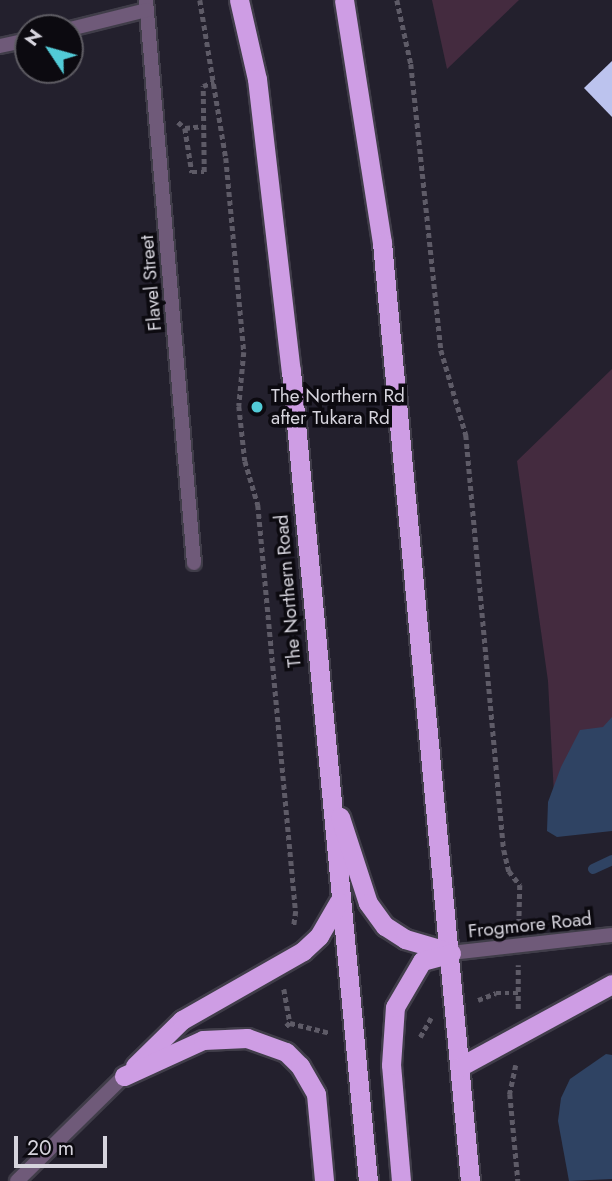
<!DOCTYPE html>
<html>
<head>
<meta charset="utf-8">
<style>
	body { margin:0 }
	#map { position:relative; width:612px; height:1181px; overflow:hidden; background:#23202d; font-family:Jost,sans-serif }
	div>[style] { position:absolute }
	.green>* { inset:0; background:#442b3f }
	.water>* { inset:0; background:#2f4363 }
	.stream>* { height:10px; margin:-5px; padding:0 5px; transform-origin:5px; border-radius:5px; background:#2f4363 }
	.building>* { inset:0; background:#bcc3ee }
	.path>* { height:4.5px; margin-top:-2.25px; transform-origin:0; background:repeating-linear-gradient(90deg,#5e5b67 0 5px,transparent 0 8.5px) }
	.roads { filter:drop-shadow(2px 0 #403d49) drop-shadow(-2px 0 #403d49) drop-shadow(0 2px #403d49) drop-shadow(0 -2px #403d49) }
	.minor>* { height:14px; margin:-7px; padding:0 7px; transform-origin:7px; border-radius:7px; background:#6f5a79 }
	.tertiary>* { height:14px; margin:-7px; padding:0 7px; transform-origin:7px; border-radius:7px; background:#6f5a79 }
	.trunk>* { height:19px; margin:-9.5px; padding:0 9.5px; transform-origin:9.5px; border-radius:9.5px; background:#ce9de4 }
	.dots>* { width:19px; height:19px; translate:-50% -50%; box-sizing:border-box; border:4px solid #0c0a10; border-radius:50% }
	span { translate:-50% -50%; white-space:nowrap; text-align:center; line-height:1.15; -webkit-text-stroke:7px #0c0a10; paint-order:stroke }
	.street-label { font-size:19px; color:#d6d4dd }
	.poi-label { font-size:19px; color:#d6d4dd }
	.left { translate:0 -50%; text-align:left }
	.north { position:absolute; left:14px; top:14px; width:70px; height:70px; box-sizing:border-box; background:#0c0a10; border:2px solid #5d5b62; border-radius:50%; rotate:306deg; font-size:19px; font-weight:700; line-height:28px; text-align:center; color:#d6d4dd }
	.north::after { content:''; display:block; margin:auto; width:24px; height:32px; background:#52cbd7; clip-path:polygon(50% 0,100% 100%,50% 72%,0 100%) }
	.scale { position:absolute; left:14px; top:1136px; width:93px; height:32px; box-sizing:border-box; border:4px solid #d6d4dd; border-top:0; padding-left:9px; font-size:21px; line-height:24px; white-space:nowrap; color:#d6d4dd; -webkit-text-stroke:5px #0c0a10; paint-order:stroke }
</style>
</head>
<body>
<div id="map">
	<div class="green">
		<i style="clip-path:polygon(432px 0,519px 0,447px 69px)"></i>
		<i style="clip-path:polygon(612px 369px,612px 829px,556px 833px,548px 681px,517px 461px)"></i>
	</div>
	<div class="water">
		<i style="clip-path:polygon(612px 717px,612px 831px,557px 837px,547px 831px,548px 802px,561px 767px,580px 730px,603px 727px)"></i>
		<i style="clip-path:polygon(606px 1054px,612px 1055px,612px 1179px,569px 1181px,558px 1121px,561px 1098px,570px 1079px)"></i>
	</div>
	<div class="stream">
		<i style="left:593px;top:869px;width:21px;rotate:-25deg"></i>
	</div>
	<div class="building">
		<i style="clip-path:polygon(612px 61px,612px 117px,584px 88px)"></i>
	</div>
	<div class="path">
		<i style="left:200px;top:0;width:160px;rotate:80.7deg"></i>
		<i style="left:226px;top:158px;width:195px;rotate:84.7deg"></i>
		<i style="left:244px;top:352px;width:54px;rotate:95.3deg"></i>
		<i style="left:239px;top:406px;width:55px;rotate:83.8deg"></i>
		<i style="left:245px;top:461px;width:46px;rotate:73.5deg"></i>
		<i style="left:258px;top:505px;width:408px;rotate:84.7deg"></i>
		<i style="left:296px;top:911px;width:14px;rotate:98deg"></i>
		<i style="left:397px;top:0;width:66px;rotate:77.7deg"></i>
		<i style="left:411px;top:64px;width:288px;rotate:84deg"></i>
		<i style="left:441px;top:350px;width:89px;rotate:73.6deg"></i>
		<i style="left:466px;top:435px;width:417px;rotate:84.8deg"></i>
		<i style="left:504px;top:850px;width:22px;rotate:77deg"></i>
		<i style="left:509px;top:871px;width:18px;rotate:52deg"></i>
		<i style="left:520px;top:885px;width:40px;rotate:91.4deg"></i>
		<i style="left:178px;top:122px;width:9px;rotate:41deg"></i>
		<i style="left:185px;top:128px;width:45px;rotate:81deg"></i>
		<i style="left:192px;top:172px;width:12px"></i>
		<i style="left:204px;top:172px;width:86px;rotate:-90.7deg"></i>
		<i style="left:203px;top:86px;width:12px;rotate:-20deg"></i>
		<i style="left:185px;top:128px;width:18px;rotate:-6deg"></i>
		<i style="left:284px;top:989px;width:35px;rotate:80deg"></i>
		<i style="left:290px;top:1023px;width:6px;rotate:135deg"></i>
		<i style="left:478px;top:1000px;width:19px;rotate:-21deg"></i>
		<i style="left:496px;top:993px;width:22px"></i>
		<i style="left:518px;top:1009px;width:44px;rotate:-90deg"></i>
		<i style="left:290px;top:1023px;width:41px;rotate:14deg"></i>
		<i style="left:420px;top:1037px;width:22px;rotate:-60deg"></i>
		<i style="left:516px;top:1065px;width:30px;rotate:102deg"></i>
		<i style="left:510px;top:1094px;width:87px;rotate:84.7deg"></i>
	</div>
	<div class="roads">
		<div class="minor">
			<i style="left:146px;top:0;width:565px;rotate:85.13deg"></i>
			<i style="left:70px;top:29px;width:79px;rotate:-13.9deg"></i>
			<i style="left:0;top:46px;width:29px;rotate:-12deg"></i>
			<i style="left:451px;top:953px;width:162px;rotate:-6.4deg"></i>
		</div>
		<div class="tertiary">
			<i style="left:17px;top:1181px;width:150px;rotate:-44.5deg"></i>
		</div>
		<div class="trunk">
			<i style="left:239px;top:0;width:81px;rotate:77.2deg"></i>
			<i style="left:257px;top:79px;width:294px;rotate:83.4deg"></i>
			<i style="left:291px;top:371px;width:814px;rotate:84.57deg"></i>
			<i style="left:344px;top:0;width:246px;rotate:81.1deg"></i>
			<i style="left:382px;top:243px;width:942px;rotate:84.64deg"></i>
			<i style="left:340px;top:817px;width:90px;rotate:72deg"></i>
			<i style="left:368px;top:903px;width:29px;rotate:54deg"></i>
			<i style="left:385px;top:926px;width:24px;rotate:33deg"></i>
			<i style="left:405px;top:939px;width:47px;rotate:16.1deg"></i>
			<i style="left:135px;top:1066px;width:66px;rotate:-44.4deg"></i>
			<i style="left:182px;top:1020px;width:139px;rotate:-29.7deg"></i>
			<i style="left:303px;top:951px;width:22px;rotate:-43deg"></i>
			<i style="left:319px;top:936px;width:39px;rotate:-60deg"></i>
			<i style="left:461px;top:1066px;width:172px;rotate:-28.5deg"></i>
			<i style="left:124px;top:1076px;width:87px;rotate:-24.5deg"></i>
			<i style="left:203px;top:1040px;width:44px;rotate:-2.6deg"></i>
			<i style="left:247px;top:1038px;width:41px;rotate:19.7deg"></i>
			<i style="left:286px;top:1052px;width:20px;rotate:45deg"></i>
			<i style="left:300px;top:1066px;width:32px;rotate:60deg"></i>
			<i style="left:316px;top:1094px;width:87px;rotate:84.7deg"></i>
			<i style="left:401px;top:1181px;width:116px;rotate:-94.9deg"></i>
			<i style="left:391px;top:1065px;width:58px;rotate:-86.1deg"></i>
			<i style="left:395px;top:1007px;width:53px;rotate:-59.6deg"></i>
			<i style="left:422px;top:961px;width:30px;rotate:-15deg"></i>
		</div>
	</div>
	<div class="dots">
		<i style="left:257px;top:407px;background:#52cbd7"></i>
	</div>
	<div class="street-label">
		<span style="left:151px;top:283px;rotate:-95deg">Flavel Street</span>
		<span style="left:288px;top:591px;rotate:-95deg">The Northern Road</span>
		<span style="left:530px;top:925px;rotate:-6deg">Frogmore Road</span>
	</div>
	<div class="poi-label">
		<span class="left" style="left:271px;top:407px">The Northern Rd<br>after Tukara Rd</span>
	</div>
	<div class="north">N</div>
	<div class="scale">20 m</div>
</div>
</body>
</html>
